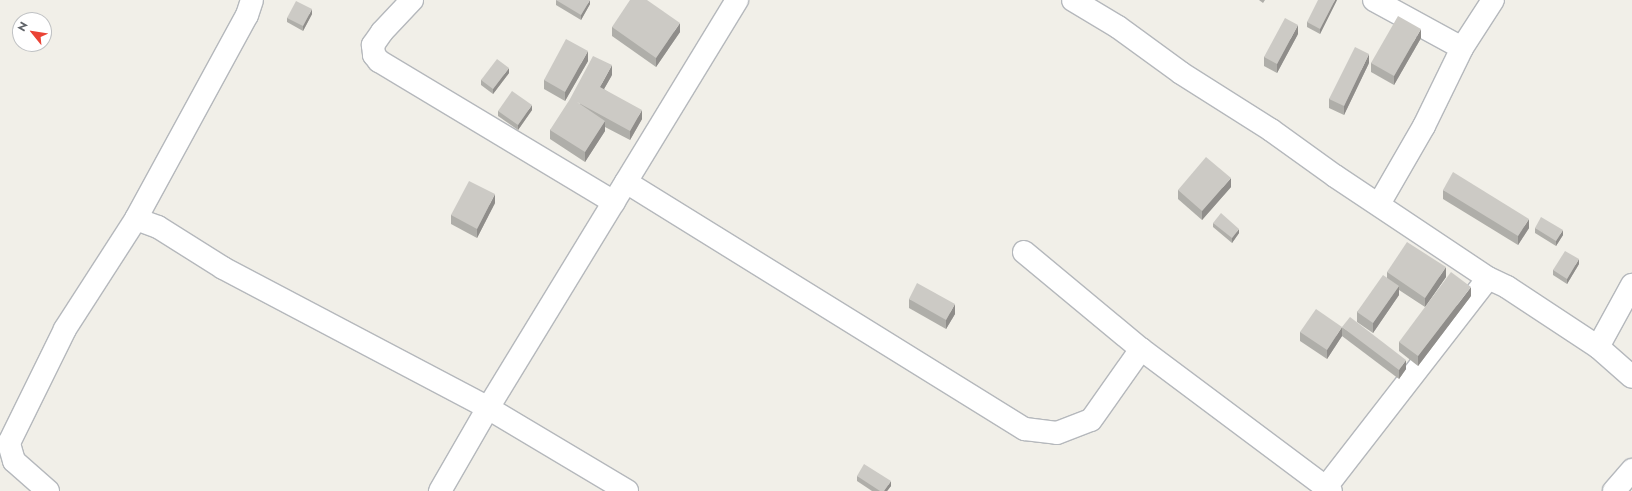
<!DOCTYPE html>
<html>
<head>
<meta charset="utf-8">
<style>
	body { margin:0 }
	#map { position:relative; width:1632px; height:491px; overflow:hidden; background:#f1efe8; font-family:Jost,sans-serif }
	div>[style] { position:absolute }
	.roads { filter:drop-shadow(1px 0 #b5b8bc) drop-shadow(-1px 0 #b5b8bc) drop-shadow(0 1px #b5b8bc) drop-shadow(0 -1px #b5b8bc) }
	.street>* { height:22px; margin:-11px; padding:0 11px; transform-origin:11px; border-radius:11px; background:#fff }
	.wall>* { inset:0; background:#afaea9 }
	.shaded-wall>* { inset:0; background:#8f8d8a }
	.building>* { inset:0; background:#cccac5 }
	span { translate:-50% -50%; white-space:nowrap; text-align:center; line-height:1.15; -webkit-text-stroke:3.5px #fff; paint-order:stroke }
	.north { position:absolute; left:12px; top:12px; width:40px; height:40px; box-sizing:border-box; background:#fff; border:1px solid #bfc1c3; border-radius:50%; rotate:300deg; font-size:11px; font-weight:700; line-height:16px; text-align:center; color:#5f6368 }
	.north::after { content:''; display:block; margin:auto; width:14px; height:18px; background:#ea4335; clip-path:polygon(50% 0,100% 100%,50% 72%,0 100%) }
</style>
</head>
<body>
<div id="map">
	<div class="roads">
		<div class="street">
			<i style="left:252px;top:0;width:16px;rotate:108deg"></i>
			<i style="left:247px;top:15px;width:232px;rotate:118.6deg"></i>
			<i style="left:136px;top:219px;width:23px;rotate:20deg"></i>
			<i style="left:158px;top:227px;width:77px;rotate:32.2deg"></i>
			<i style="left:223px;top:268px;width:300px;rotate:27.8deg"></i>
			<i style="left:488px;top:408px;width:162px;rotate:30.8deg"></i>
			<i style="left:412px;top:0;width:44px;rotate:133.2deg"></i>
			<i style="left:382px;top:32px;width:16px;rotate:125deg"></i>
			<i style="left:373px;top:45px;width:10px;rotate:84deg"></i>
			<i style="left:374px;top:55px;width:8px;rotate:50deg"></i>
			<i style="left:379px;top:61px;width:274px;rotate:31deg"></i>
			<i style="left:1073px;top:0;width:52px;rotate:31deg"></i>
			<i style="left:1118px;top:27px;width:78px;rotate:36.1deg"></i>
			<i style="left:1181px;top:73px;width:107px;rotate:32.3deg"></i>
			<i style="left:1271px;top:130px;width:79px;rotate:35.7deg"></i>
			<i style="left:1335px;top:176px;width:184px;rotate:33.7deg"></i>
			<i style="left:1488px;top:278px;width:21px;rotate:25deg"></i>
			<i style="left:1507px;top:287px;width:109px;rotate:33.4deg"></i>
			<i style="left:1598px;top:347px;width:45px;rotate:41.4deg"></i>
			<i style="left:1374px;top:0;width:100px;rotate:28.6deg"></i>
			<i style="left:626px;top:182px;width:469px;rotate:31.8deg"></i>
			<i style="left:1025px;top:429px;width:32px;rotate:7deg"></i>
			<i style="left:1057px;top:433px;width:36px;rotate:-21deg"></i>
			<i style="left:1091px;top:420px;width:87px;rotate:-54.8deg"></i>
			<i style="left:1379px;top:204px;width:90px;rotate:-60deg"></i>
			<i style="left:1424px;top:126px;width:87px;rotate:-64deg"></i>
			<i style="left:1462px;top:48px;width:57px;rotate:-57.1deg"></i>
			<i style="left:1024px;top:252px;width:152px;rotate:39.7deg"></i>
			<i style="left:1141px;top:349px;width:237px;rotate:36.8deg"></i>
			<i style="left:1598px;top:347px;width:71px;rotate:-61.3deg"></i>
			<i style="left:1326px;top:487px;width:264px;rotate:-52.2deg"></i>
			<i style="left:48px;top:491px;width:45px;rotate:-138.6deg"></i>
			<i style="left:14px;top:461px;width:19px;rotate:-106deg"></i>
			<i style="left:9px;top:443px;width:127px;rotate:-63.8deg"></i>
			<i style="left:65px;top:329px;width:131px;rotate:-57.2deg"></i>
			<i style="left:440px;top:491px;width:96px;rotate:-60deg"></i>
			<i style="left:488px;top:408px;width:478px;rotate:-58.6deg"></i>
			<i style="left:1614px;top:491px;width:28px;rotate:-49deg"></i>
		</div>
	</div>
	<div class="wall">
		<i style="clip-path:polygon(556px 0,590px 4px,581px 20px,556px 5px)"></i>
		<i style="clip-path:polygon(1259px 0,1265px 0,1263px 3px)"></i>
		<i style="clip-path:polygon(1337px 0,1320px 34px,1307px 27px,1307px 22px)"></i>
		<i style="clip-path:polygon(312px 14px,303px 31px,287px 22px,287px 18px)"></i>
		<i style="clip-path:polygon(612px 27px,680px 32px,656px 67px,612px 36px)"></i>
		<i style="clip-path:polygon(1298px 34px,1277px 73px,1264px 66px,1264px 57px)"></i>
		<i style="clip-path:polygon(1421px 38px,1394px 85px,1371px 72px,1371px 63px)"></i>
		<i style="clip-path:polygon(588px 61px,565px 101px,544px 89px,544px 80px)"></i>
		<i style="clip-path:polygon(1369px 63px,1344px 115px,1329px 108px,1329px 99px)"></i>
		<i style="clip-path:polygon(509px 73px,493px 94px,481px 85px,481px 80px)"></i>
		<i style="clip-path:polygon(612px 75px,604px 89px,642px 119px,630px 140px,605px 127px,605px 131px,585px 162px,550px 139px,550px 130px)"></i>
		<i style="clip-path:polygon(532px 110px,518px 130px,498px 116px,498px 111px)"></i>
		<i style="clip-path:polygon(1231px 187px,1202px 220px,1178px 199px,1178px 190px)"></i>
		<i style="clip-path:polygon(1443px 190px,1529px 228px,1518px 245px,1443px 199px)"></i>
		<i style="clip-path:polygon(495px 203px,477px 238px,451px 224px,451px 215px)"></i>
		<i style="clip-path:polygon(1213px 223px,1239px 233px,1232px 243px,1213px 227px)"></i>
		<i style="clip-path:polygon(1535px 228px,1563px 235px,1556px 246px,1535px 233px)"></i>
		<i style="clip-path:polygon(1579px 264px,1567px 284px,1553px 275px,1553px 270px)"></i>
		<i style="clip-path:polygon(1387px 272px,1446px 277px,1425px 307px,1399px 290px,1399px 295px,1373px 333px,1357px 322px,1357px 312px,1387px 278px)"></i>
		<i style="clip-path:polygon(1471px 296px,1418px 366px,1399px 351px,1399px 342px)"></i>
		<i style="clip-path:polygon(909px 299px,955px 314px,946px 329px,909px 308px)"></i>
		<i style="clip-path:polygon(1342px 327px,1406px 369px,1399px 379px,1342px 336px)"></i>
		<i style="clip-path:polygon(1300px 332px,1342px 336px,1327px 359px,1300px 341px)"></i>
		<i style="clip-path:polygon(857px 476px,891px 486px,887px 491px,872px 491px,857px 481px)"></i>
	</div>
	<div class="shaded-wall">
		<i style="clip-path:polygon(590px 0,590px 4px,581px 20px,581px 15px)"></i>
		<i style="clip-path:polygon(1335px 0,1337px 0,1320px 34px,1320px 29px)"></i>
		<i style="clip-path:polygon(312px 9px,312px 14px,303px 31px,303px 26px)"></i>
		<i style="clip-path:polygon(680px 23px,680px 32px,656px 67px,656px 58px)"></i>
		<i style="clip-path:polygon(1298px 25px,1298px 34px,1277px 73px,1277px 64px)"></i>
		<i style="clip-path:polygon(1421px 29px,1421px 38px,1394px 85px,1394px 76px)"></i>
		<i style="clip-path:polygon(588px 51px,588px 61px,565px 101px,565px 92px)"></i>
		<i style="clip-path:polygon(1369px 54px,1369px 63px,1344px 115px,1344px 106px)"></i>
		<i style="clip-path:polygon(612px 65px,612px 75px,600px 96px,600px 87px)"></i>
		<i style="clip-path:polygon(509px 68px,509px 73px,493px 94px,493px 89px)"></i>
		<i style="clip-path:polygon(532px 105px,532px 110px,518px 130px,518px 125px)"></i>
		<i style="clip-path:polygon(642px 110px,642px 119px,630px 140px,630px 131px)"></i>
		<i style="clip-path:polygon(605px 121px,605px 131px,585px 162px,585px 152px)"></i>
		<i style="clip-path:polygon(1231px 178px,1231px 187px,1202px 220px,1202px 211px)"></i>
		<i style="clip-path:polygon(495px 194px,495px 203px,477px 238px,477px 229px)"></i>
		<i style="clip-path:polygon(1529px 219px,1529px 228px,1518px 245px,1518px 236px)"></i>
		<i style="clip-path:polygon(1239px 229px,1239px 233px,1232px 243px,1232px 238px)"></i>
		<i style="clip-path:polygon(1563px 230px,1563px 235px,1556px 246px,1556px 241px)"></i>
		<i style="clip-path:polygon(1579px 259px,1579px 264px,1567px 284px,1567px 279px)"></i>
		<i style="clip-path:polygon(1446px 267px,1446px 277px,1425px 307px,1425px 298px)"></i>
		<i style="clip-path:polygon(1399px 286px,1399px 295px,1373px 333px,1373px 323px)"></i>
		<i style="clip-path:polygon(1471px 287px,1471px 296px,1418px 366px,1418px 356px)"></i>
		<i style="clip-path:polygon(955px 304px,955px 314px,946px 329px,946px 320px)"></i>
		<i style="clip-path:polygon(1342px 327px,1342px 336px,1327px 359px,1327px 350px)"></i>
		<i style="clip-path:polygon(1406px 360px,1406px 369px,1399px 379px,1399px 370px)"></i>
		<i style="clip-path:polygon(891px 481px,891px 486px,887px 491px,884px 491px)"></i>
	</div>
	<div class="building">
		<i style="clip-path:polygon(556px 0,590px 0,581px 15px)"></i>
		<i style="clip-path:polygon(630px 0,647px 0,680px 23px,656px 58px,612px 27px)"></i>
		<i style="clip-path:polygon(1318px 0,1335px 0,1320px 29px,1307px 22px)"></i>
		<i style="clip-path:polygon(296px 1px,312px 9px,303px 26px,287px 18px)"></i>
		<i style="clip-path:polygon(1398px 16px,1421px 29px,1394px 76px,1371px 63px)"></i>
		<i style="clip-path:polygon(1285px 18px,1298px 25px,1277px 64px,1264px 57px)"></i>
		<i style="clip-path:polygon(566px 39px,588px 51px,565px 92px,544px 80px)"></i>
		<i style="clip-path:polygon(1355px 47px,1369px 54px,1344px 106px,1329px 99px)"></i>
		<i style="clip-path:polygon(593px 56px,612px 65px,600px 87px,642px 110px,630px 131px,577px 102px,605px 121px,585px 152px,550px 130px,570px 99px)"></i>
		<i style="clip-path:polygon(497px 59px,509px 68px,493px 89px,481px 80px)"></i>
		<i style="clip-path:polygon(512px 91px,532px 105px,518px 125px,498px 111px)"></i>
		<i style="clip-path:polygon(1206px 157px,1231px 178px,1202px 211px,1178px 190px)"></i>
		<i style="clip-path:polygon(1453px 172px,1529px 219px,1518px 236px,1443px 190px)"></i>
		<i style="clip-path:polygon(469px 181px,495px 194px,477px 229px,451px 215px)"></i>
		<i style="clip-path:polygon(1221px 213px,1239px 229px,1232px 238px,1213px 223px)"></i>
		<i style="clip-path:polygon(1541px 217px,1563px 230px,1556px 241px,1535px 228px)"></i>
		<i style="clip-path:polygon(1407px 242px,1446px 267px,1425px 298px,1387px 272px)"></i>
		<i style="clip-path:polygon(1565px 251px,1579px 259px,1567px 279px,1553px 270px)"></i>
		<i style="clip-path:polygon(1451px 272px,1471px 287px,1418px 356px,1399px 342px)"></i>
		<i style="clip-path:polygon(1383px 275px,1399px 286px,1373px 323px,1357px 312px)"></i>
		<i style="clip-path:polygon(917px 283px,955px 304px,946px 320px,909px 299px)"></i>
		<i style="clip-path:polygon(1316px 309px,1342px 327px,1327px 350px,1300px 332px)"></i>
		<i style="clip-path:polygon(1350px 317px,1406px 360px,1399px 370px,1342px 327px)"></i>
		<i style="clip-path:polygon(864px 464px,891px 481px,884px 491px,880px 491px,857px 476px)"></i>
	</div>
	<div class="north">N</div>
</div>
</body>
</html>
